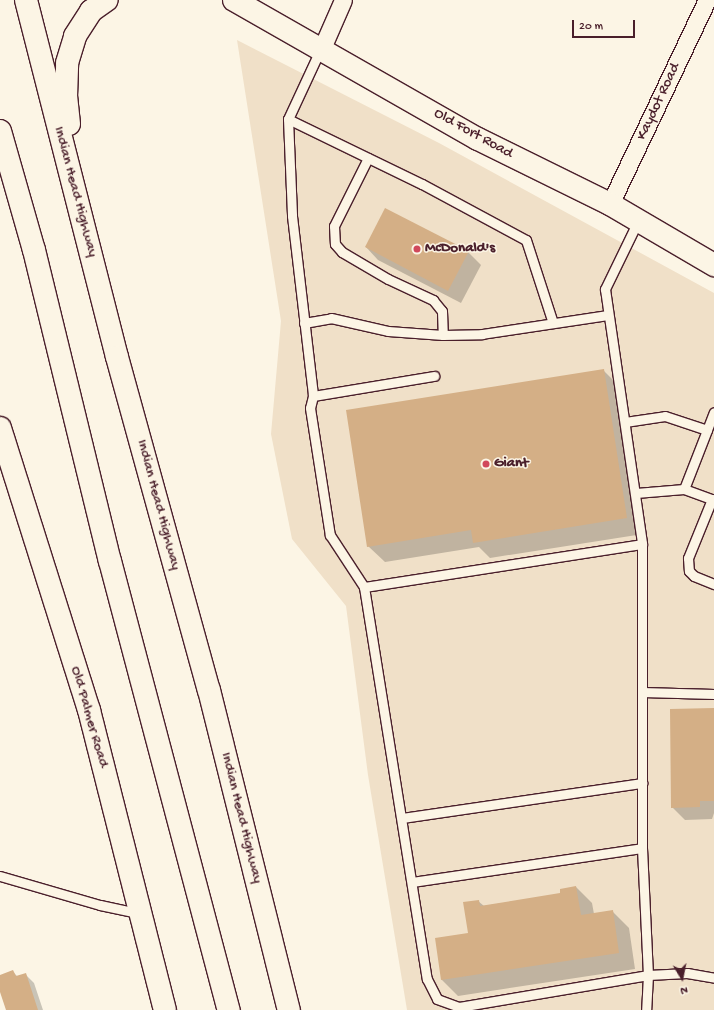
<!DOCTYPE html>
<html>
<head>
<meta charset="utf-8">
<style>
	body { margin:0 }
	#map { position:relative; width:714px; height:1010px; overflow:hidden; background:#fcf5e5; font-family:"Gochi Hand",sans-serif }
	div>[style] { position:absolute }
	.built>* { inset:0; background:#f0e0c8 }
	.shadow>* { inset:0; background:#0003 }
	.building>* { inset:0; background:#d4af86 }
	.roads { filter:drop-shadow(1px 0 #4a1f2b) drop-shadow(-1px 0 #4a1f2b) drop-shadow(0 1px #4a1f2b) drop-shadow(0 -1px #4a1f2b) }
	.service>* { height:9px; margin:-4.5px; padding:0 4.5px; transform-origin:4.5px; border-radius:4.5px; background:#fcf5e5 }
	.minor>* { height:17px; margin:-8.5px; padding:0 8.5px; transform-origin:8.5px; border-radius:8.5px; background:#fcf5e5 }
	.tertiary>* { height:22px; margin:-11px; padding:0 11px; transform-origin:11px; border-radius:11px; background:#fcf5e5 }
	.secondary>* { height:22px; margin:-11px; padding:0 11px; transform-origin:11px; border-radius:11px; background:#fcf5e5 }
	.trunk>* { height:22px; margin:-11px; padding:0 11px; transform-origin:11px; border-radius:11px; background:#fcf5e5 }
	.dots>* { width:11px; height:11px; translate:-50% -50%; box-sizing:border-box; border:2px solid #fcf5e5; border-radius:50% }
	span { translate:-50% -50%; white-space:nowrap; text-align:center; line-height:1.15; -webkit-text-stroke:3px #fcf5e5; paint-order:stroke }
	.street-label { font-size:15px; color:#4a1f2b }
	.poi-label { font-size:15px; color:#4a1f2b; font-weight:700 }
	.left { translate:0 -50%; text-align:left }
	.north { position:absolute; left:662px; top:958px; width:40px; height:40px; -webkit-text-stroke:3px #fcf5e5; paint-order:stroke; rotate:170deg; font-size:11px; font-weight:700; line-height:16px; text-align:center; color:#4a1f2b }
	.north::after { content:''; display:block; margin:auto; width:14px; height:18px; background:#4a1f2b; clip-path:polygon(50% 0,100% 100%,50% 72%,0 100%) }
	.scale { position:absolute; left:572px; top:20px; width:63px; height:18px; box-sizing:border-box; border:2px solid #4a1f2b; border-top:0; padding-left:5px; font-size:12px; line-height:14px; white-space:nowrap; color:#4a1f2b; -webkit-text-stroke:3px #fcf5e5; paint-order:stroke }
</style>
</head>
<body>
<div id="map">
	<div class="built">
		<i style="clip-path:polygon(237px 40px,439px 143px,714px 293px,714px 1010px,407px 1010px,368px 775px,346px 606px,292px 539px,271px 434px,281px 321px)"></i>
	</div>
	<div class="shadow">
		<i style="clip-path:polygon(366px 247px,468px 252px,481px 265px,461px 303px,378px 260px)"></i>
		<i style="clip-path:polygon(603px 370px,619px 386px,643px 534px,490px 558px,479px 547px,385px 562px,368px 546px)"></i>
		<i style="clip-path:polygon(714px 709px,714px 813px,712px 819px,685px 820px,672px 807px)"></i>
		<i style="clip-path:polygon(576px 887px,592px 903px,594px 914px,612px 911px,629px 928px,635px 969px,458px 996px,442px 980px,436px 939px,469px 934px,478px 901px,484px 906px,561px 894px)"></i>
		<i style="clip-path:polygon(13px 972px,18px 977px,25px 974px,34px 983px,43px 1010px,7px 1010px,0 989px,0 976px)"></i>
	</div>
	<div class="building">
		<i style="clip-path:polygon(385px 208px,469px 251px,448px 291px,365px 247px)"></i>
		<i style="clip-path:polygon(604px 369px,627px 518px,473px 543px,471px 530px,367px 547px,346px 410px)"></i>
		<i style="clip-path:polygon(714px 708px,714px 801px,700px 801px,700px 807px,671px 808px,670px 709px)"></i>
		<i style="clip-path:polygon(576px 886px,581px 915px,613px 910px,619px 953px,441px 980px,435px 938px,468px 933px,463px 902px,479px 900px,480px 906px,560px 893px,560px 889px)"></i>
		<i style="clip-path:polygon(13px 970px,16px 976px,26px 973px,38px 1010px,6px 1010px,0 992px,0 975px)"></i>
	</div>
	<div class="roads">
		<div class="service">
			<i style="left:321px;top:48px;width:78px;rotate:114.9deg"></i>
			<i style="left:288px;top:119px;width:97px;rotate:87.6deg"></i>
			<i style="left:292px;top:216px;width:181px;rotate:83.3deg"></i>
			<i style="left:313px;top:396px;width:12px;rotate:104deg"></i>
			<i style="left:310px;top:408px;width:129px;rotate:81.1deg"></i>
			<i style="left:330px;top:535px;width:62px;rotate:56.8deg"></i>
			<i style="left:364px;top:587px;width:397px;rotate:80.9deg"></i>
			<i style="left:427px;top:979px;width:22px;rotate:63deg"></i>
			<i style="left:437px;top:999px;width:23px;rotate:20deg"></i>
			<i style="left:459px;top:1007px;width:192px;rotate:-9.6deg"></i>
			<i style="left:648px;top:975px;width:39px;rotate:-3deg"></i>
			<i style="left:687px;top:973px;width:27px;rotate:10deg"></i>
			<i style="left:288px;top:119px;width:149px;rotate:25.9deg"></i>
			<i style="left:422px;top:184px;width:118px;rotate:28.3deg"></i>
			<i style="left:526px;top:240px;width:87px;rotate:72deg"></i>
			<i style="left:368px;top:158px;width:76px;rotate:116.6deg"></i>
			<i style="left:334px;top:226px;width:18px;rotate:87deg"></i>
			<i style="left:335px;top:244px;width:11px;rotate:49deg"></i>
			<i style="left:342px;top:252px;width:53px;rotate:30.4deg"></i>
			<i style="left:388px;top:279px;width:50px;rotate:25deg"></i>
			<i style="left:433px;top:300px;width:14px;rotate:51deg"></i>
			<i style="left:442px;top:311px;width:24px;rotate:88deg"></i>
			<i style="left:638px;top:221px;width:76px;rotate:115.9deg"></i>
			<i style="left:605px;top:289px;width:258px;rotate:81.7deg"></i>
			<i style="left:642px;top:544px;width:304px;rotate:90deg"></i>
			<i style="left:642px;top:848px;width:127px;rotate:87.3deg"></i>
			<i style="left:648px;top:975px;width:35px;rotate:93deg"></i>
			<i style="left:304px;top:323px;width:27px;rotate:-10deg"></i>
			<i style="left:331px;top:318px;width:58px;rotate:12.8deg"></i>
			<i style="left:388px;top:331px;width:55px;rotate:4.2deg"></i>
			<i style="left:443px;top:335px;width:39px;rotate:-1deg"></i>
			<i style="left:482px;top:334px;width:126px;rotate:-8.6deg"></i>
			<i style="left:313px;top:396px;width:123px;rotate:-9.4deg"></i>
			<i style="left:625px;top:422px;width:40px;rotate:-8.5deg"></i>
			<i style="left:665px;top:416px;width:44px;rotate:18.4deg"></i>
			<i style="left:707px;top:430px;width:19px;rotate:-69deg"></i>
			<i style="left:684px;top:489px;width:63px;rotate:-68.7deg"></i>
			<i style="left:636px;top:493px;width:48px;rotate:-4.8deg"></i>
			<i style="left:684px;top:489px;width:32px;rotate:20deg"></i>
			<i style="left:712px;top:499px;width:64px;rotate:112.1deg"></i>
			<i style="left:688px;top:558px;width:13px;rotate:86deg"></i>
			<i style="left:689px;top:571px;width:7px;rotate:45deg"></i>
			<i style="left:694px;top:576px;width:22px;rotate:22deg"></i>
			<i style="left:364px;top:587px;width:281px;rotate:-8.8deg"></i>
			<i style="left:642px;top:692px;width:72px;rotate:1.6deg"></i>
			<i style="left:402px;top:818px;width:243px;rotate:-8.3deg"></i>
			<i style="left:0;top:876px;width:104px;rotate:16.2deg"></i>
			<i style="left:100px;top:905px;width:40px;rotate:12deg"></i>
			<i style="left:412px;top:882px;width:232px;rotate:-8.4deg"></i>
		</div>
		<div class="minor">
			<i style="left:322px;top:48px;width:52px;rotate:-66.4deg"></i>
			<i style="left:610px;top:204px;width:226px;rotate:-64.6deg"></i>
		</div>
		<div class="tertiary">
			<i style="left:0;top:428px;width:296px;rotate:72.5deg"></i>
			<i style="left:89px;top:710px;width:309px;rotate:75.8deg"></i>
		</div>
		<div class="secondary">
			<i style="left:234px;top:0;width:281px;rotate:29.7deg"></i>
			<i style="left:478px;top:139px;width:147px;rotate:26.2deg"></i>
			<i style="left:610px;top:204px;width:121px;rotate:30.4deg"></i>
		</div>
		<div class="trunk">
			<i style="left:26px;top:0;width:368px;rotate:75.7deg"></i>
			<i style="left:117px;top:357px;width:345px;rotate:74.6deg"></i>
			<i style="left:209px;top:690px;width:330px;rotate:76deg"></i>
			<i style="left:69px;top:124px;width:27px;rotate:-96deg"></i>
			<i style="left:66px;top:97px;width:34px;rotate:-88deg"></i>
			<i style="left:67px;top:63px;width:28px;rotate:-73deg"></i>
			<i style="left:75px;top:36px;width:30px;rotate:-57deg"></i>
			<i style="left:91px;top:11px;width:19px;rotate:-35deg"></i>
			<i style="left:0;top:131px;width:124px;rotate:74.1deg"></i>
			<i style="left:34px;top:250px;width:320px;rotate:76.3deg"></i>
			<i style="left:110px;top:561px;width:465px;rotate:75.2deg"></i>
		</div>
	</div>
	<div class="dots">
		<i style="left:417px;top:249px;background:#d1495b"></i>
		<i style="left:486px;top:464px;background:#d1495b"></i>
	</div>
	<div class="street-label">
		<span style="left:659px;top:102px;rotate:-65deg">Kaydot Road</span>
		<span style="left:473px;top:134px;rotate:29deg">Old Fort Road</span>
		<span style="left:75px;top:192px;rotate:75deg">Indian Head Highway</span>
		<span style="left:158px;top:505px;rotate:75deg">Indian Head Highway</span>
		<span style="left:89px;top:717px;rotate:74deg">Old Palmer Road</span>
		<span style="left:241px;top:818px;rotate:76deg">Indian Head Highway</span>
	</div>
	<div class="poi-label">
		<span class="left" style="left:425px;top:249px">McDonald's</span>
		<span class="left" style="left:494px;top:464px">Giant</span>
	</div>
	<div class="north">N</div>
	<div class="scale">20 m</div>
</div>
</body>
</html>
